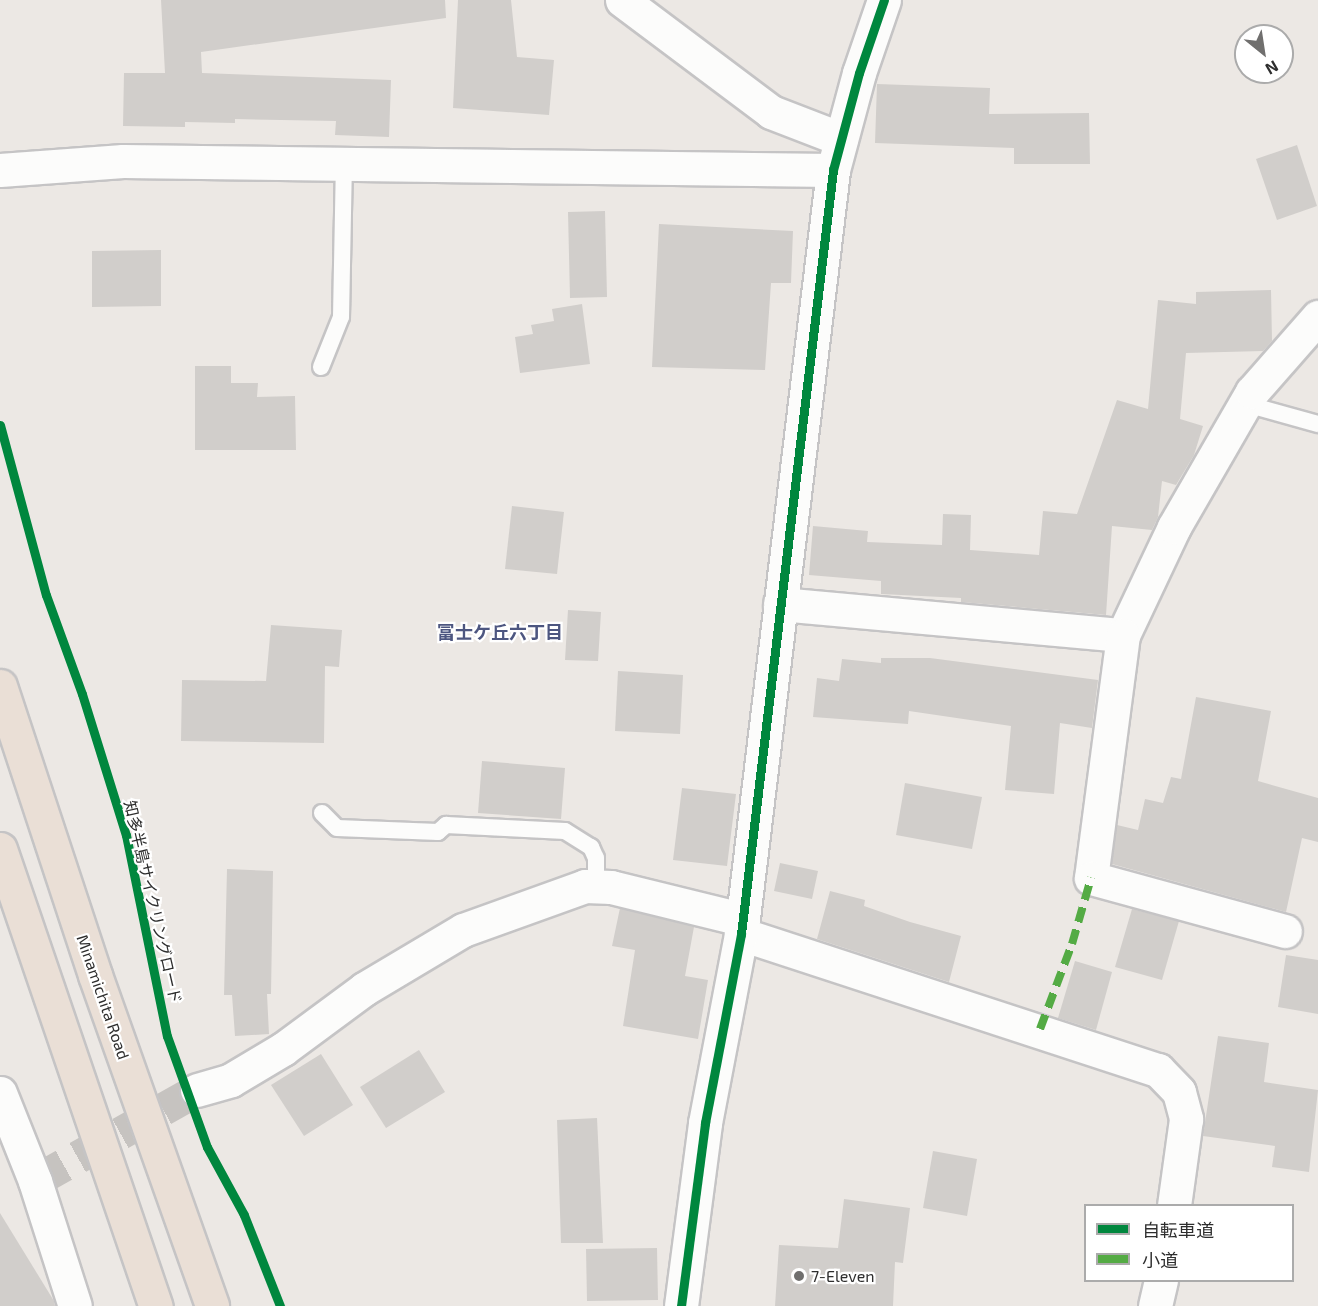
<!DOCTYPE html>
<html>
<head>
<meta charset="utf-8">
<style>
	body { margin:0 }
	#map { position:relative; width:1318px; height:1306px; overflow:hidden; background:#ece8e4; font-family:"Exo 2","Noto Sans JP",sans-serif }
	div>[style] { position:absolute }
	.building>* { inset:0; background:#d1cecb }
	.street-tunnel>* { height:33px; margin-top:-16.5px; transform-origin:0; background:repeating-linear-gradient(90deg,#c6c3c0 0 33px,transparent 0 49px) }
	.roads { filter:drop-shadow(2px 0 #c5c4c5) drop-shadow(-2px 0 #c5c4c5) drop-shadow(0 2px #c5c4c5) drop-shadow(0 -2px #c5c4c5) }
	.lane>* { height:16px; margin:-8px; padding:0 8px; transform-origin:8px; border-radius:8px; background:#fcfcfb }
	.street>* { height:33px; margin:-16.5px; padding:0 16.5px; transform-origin:16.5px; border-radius:16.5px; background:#fcfcfb }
	.secondary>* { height:33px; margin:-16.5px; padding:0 16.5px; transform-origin:16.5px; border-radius:16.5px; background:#fcfcfb }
	.highway>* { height:33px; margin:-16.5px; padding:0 16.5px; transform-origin:16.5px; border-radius:16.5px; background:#eadfd6 }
	.quiet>* { height:8px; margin-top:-4px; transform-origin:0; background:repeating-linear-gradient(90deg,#54ab44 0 15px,transparent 0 23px) }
	.cycleway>* { height:9px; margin:-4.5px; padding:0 4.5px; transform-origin:4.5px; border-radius:4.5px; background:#00873e }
	.dots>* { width:16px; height:16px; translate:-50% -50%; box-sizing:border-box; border:3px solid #fff; border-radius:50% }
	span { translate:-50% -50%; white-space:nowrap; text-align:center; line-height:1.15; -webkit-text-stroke:4.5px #fff; paint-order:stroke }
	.street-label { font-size:16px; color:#2e2e2e }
	.poi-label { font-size:16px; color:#2e2e2e }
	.left { translate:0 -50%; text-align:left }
	.neighbourhood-label { font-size:18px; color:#4d5680; font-weight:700 }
	.legend { position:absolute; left:1084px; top:1204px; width:210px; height:78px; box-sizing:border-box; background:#fff; border:2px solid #ababab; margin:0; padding:8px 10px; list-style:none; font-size:18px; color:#2e2e2e }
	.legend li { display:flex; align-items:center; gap:12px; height:30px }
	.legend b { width:30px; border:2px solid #ababab }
	.north { position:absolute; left:1234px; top:24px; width:60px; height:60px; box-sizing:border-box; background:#fff; border:2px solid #ababab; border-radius:50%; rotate:150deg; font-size:16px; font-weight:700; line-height:24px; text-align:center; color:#2e2e2e }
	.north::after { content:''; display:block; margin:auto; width:21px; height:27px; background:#706f6e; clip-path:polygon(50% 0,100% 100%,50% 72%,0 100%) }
</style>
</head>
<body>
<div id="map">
	<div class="building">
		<i style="clip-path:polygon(161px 0,445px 0,446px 18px,201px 52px,202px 73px,391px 80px,389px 137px,335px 135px,336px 121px,235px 119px,235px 123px,185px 122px,185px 127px,123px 126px,124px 73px,165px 73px)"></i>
		<i style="clip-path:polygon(458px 0,511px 0,517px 57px,554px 60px,549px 115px,453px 108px)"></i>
		<i style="clip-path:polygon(877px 84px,990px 88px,989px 114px,1089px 113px,1090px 164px,1014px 164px,1014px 148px,875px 143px)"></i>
		<i style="clip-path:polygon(1297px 145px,1317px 206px,1277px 220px,1256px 159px)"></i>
		<i style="clip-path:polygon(605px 211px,607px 297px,570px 298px,568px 212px)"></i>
		<i style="clip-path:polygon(659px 224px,793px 231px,791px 283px,771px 283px,765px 370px,652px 367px)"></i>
		<i style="clip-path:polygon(161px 250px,161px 306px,92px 307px,92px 251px)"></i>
		<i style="clip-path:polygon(1271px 290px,1272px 341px,1263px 351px,1186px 353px,1180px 419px,1203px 426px,1194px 455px,1176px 485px,1162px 481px,1158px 517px,1152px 530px,1112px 526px,1106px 615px,961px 602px,961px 598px,881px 594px,881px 581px,809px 575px,813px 526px,868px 531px,867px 542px,942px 545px,943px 514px,971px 515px,970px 550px,1039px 555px,1043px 511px,1077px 514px,1117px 400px,1148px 409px,1158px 300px,1196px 304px,1196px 292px)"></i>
		<i style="clip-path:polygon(582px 304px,590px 364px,520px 373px,515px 337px,533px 334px,531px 325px,554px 321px,552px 309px)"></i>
		<i style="clip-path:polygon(195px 366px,231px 366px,231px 383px,258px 383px,257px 397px,295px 396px,296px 450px,195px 450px)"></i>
		<i style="clip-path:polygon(512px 506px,564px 512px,557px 574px,505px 569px)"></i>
		<i style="clip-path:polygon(568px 610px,601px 612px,598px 661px,565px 660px)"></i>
		<i style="clip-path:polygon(271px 625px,342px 630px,339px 667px,325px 666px,324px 743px,181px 741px,182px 680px,266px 681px)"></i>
		<i style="clip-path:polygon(881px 658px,930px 658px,1098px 680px,1092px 728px,1060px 723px,1054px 794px,1005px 790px,1011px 726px,909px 711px,908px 724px,813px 717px,817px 678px,839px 681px,842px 659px,881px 663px)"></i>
		<i style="clip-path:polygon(618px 671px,683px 675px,680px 734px,615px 731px)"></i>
		<i style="clip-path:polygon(1196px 697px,1271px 711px,1258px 781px,1318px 798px,1318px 842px,1302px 838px,1286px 912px,1112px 864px,1117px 825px,1138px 830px,1145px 799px,1163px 803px,1171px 777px,1181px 779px)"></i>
		<i style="clip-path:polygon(482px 761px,565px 768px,561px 819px,478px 813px)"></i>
		<i style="clip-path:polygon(905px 783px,982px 797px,972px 849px,896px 835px)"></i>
		<i style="clip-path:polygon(682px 788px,736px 794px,727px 866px,673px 860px)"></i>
		<i style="clip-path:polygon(780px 863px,818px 871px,812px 899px,774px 891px)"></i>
		<i style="clip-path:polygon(227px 869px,273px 871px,271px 994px,267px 994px,269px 1034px,235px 1036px,232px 995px,224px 995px)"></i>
		<i style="clip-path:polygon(830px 891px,865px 900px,864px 906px,910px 922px,961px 936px,949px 982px,817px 939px)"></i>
		<i style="clip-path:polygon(620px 908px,694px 927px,685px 976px,708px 980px,698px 1039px,623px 1026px,635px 950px,612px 946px)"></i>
		<i style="clip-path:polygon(1132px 909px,1179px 921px,1162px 980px,1115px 967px)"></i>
		<i style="clip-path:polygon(1286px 955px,1318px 960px,1318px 1014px,1278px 1007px)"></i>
		<i style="clip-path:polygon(1075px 961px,1112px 972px,1096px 1030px,1058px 1018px)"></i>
		<i style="clip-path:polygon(1218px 1036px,1269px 1043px,1264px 1082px,1318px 1090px,1309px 1172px,1272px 1167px,1275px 1146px,1203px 1136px)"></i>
		<i style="clip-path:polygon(419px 1050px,445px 1092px,386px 1128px,360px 1087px)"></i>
		<i style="clip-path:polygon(321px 1054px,353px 1105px,304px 1136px,271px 1085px)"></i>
		<i style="clip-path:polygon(597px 1118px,603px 1243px,561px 1243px,557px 1120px)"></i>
		<i style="clip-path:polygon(933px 1151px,977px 1159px,967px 1216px,923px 1208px)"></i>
		<i style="clip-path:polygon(844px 1199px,910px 1208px,903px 1263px,895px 1262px,893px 1306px,775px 1306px,779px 1245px,838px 1248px)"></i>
		<i style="clip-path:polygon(0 1213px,54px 1301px,55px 1306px,0 1306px)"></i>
		<i style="clip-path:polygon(657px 1248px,658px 1300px,587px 1301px,586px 1249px)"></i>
	</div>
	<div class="street-tunnel">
		<i style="left:35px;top:1181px;width:186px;rotate:-29.3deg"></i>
	</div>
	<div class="roads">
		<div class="lane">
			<i style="left:321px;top:367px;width:54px;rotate:-68.2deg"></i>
			<i style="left:341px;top:317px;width:152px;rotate:-88.9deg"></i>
			<i style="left:1246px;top:404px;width:75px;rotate:15.5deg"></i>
			<i style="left:322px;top:813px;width:21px;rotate:45deg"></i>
			<i style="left:337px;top:828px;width:101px;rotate:2.3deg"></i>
			<i style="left:438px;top:832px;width:11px;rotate:-41deg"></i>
			<i style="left:446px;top:825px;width:119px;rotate:2.9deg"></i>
			<i style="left:565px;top:831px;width:31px;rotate:32deg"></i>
			<i style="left:591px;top:847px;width:12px;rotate:66deg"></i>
			<i style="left:596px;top:858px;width:28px;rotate:90deg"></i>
		</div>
		<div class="street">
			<i style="left:622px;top:0;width:186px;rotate:36.9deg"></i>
			<i style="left:771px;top:112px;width:75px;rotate:21.1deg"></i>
			<i style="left:0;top:170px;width:123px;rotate:-4.2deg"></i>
			<i style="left:123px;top:161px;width:710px;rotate:0.73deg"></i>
			<i style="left:780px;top:604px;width:344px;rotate:5.2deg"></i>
			<i style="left:1123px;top:635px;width:119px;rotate:-64.7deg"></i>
			<i style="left:1174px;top:527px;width:156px;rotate:-60deg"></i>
			<i style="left:1252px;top:392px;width:100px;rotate:-48.7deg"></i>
			<i style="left:1123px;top:635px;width:245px;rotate:97.5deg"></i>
			<i style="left:1091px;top:878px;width:201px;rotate:15.3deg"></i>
			<i style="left:741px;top:934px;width:439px;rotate:18.1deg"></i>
			<i style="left:1158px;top:1070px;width:30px;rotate:46deg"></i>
			<i style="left:1179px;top:1092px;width:28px;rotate:75deg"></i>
			<i style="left:1186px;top:1119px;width:88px;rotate:97.9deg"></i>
			<i style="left:197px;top:1090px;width:35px;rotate:-16deg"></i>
			<i style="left:231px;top:1080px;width:61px;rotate:-30.8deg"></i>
			<i style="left:283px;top:1049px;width:101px;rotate:-36.5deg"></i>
			<i style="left:364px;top:989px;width:115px;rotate:-30.8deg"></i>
			<i style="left:463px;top:930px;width:130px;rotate:-19.8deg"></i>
			<i style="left:585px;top:886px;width:26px;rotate:2deg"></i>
			<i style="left:611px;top:887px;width:134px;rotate:13.8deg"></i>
			<i style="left:0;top:1093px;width:95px;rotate:68.3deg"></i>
			<i style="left:35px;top:1181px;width:131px;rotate:72.3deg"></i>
			<i style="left:1155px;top:1306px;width:27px;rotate:-77deg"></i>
		</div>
		<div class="secondary">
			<i style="left:681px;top:1306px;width:185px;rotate:-82.5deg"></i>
			<i style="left:705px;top:1123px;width:192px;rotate:-79.2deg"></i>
			<i style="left:741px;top:934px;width:770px;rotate:-83.13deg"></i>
			<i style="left:833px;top:170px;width:100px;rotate:-75deg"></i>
			<i style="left:859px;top:73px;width:77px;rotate:-71.1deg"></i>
		</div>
		<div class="highway">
			<i style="left:0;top:686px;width:304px;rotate:71.8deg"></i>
			<i style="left:95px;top:975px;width:351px;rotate:70.5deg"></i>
			<i style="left:0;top:849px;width:483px;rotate:71.2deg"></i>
		</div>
	</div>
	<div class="quiet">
		<i style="left:1040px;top:1029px;width:91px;rotate:-69.4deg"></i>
		<i style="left:1072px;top:944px;width:69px;rotate:-73.9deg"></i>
	</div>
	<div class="cycleway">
		<i style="left:0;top:425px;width:176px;rotate:74.9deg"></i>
		<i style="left:46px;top:595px;width:105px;rotate:70deg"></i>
		<i style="left:82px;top:694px;width:148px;rotate:72.7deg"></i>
		<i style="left:126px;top:835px;width:205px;rotate:78.5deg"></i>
		<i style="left:167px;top:1036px;width:118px;rotate:70.2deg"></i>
		<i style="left:207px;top:1147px;width:77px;rotate:61.4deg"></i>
		<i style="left:244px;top:1215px;width:98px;rotate:68.4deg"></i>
		<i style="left:681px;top:1306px;width:185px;rotate:-82.5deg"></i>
		<i style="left:705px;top:1123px;width:192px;rotate:-79.2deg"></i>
		<i style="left:741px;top:934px;width:770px;rotate:-83.13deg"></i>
		<i style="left:833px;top:170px;width:100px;rotate:-75deg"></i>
		<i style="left:859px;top:73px;width:77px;rotate:-71.1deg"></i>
	</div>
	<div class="dots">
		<i style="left:799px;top:1276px;background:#706f6e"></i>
	</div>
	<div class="street-label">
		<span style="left:153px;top:902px;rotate:77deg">知多半島サイクリングロード</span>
		<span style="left:103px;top:997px;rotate:71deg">Minamichita Road</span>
	</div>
	<div class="poi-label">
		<span class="left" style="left:811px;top:1276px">7-Eleven</span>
	</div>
	<div class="neighbourhood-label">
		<span style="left:500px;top:632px">冨士ケ丘六丁目</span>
	</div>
	<ul class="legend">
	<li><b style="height:8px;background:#00873e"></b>自転車道</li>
	<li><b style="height:8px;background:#54ab44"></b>小道</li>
	</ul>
	<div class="north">N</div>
</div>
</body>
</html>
